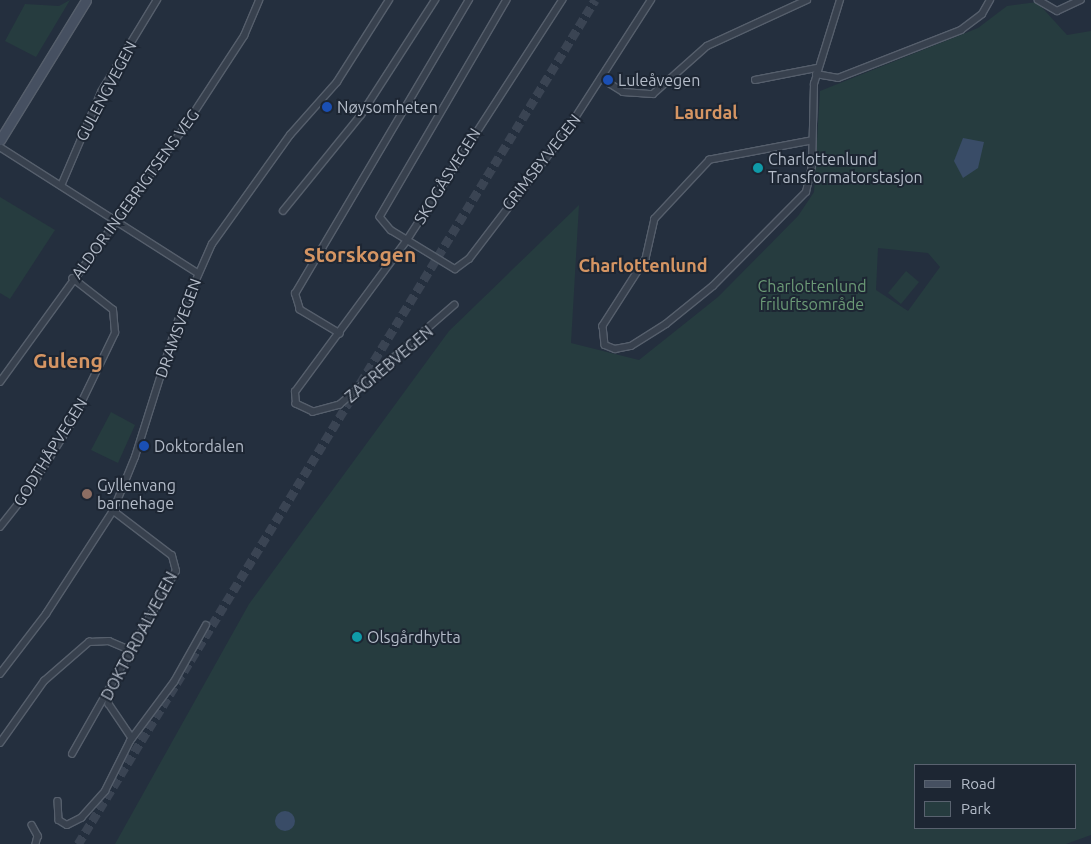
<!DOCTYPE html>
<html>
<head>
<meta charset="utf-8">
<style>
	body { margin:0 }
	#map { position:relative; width:1091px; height:844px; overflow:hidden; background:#242f3e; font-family:Ubuntu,sans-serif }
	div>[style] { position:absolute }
	.green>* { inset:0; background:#263c3f }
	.water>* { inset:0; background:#394c67 }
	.round { border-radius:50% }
	.primary-tunnel>* { height:9px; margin-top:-4.5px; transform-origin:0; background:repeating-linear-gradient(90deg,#3a4453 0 9px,transparent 0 13.5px) }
	.roads { filter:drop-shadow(1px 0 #565f6c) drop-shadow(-1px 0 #565f6c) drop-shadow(0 1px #565f6c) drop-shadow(0 -1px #565f6c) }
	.street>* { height:5.5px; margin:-2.75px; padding:0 2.75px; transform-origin:2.75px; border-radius:2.75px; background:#38414e }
	.secondary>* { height:9px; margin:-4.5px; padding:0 4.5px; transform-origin:4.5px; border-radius:4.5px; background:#465061 }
	.dots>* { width:14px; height:14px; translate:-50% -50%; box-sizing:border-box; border:2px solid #1d2633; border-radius:50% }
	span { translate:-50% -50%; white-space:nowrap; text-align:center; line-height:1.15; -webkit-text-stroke:4px #1d2633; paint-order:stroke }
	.poi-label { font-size:16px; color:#b4bcc9 }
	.left { translate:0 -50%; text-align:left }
	.street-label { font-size:16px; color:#b4bcc9 }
	.park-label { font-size:16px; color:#6b9a76 }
	.neighbourhood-label { font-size:18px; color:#d59563; font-weight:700 }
	.district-label { font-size:21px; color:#d59563; font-weight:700 }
	.legend { position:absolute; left:914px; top:764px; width:162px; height:65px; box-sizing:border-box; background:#1d2633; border:1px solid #59626f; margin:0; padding:6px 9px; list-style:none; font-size:15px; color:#b4bcc9 }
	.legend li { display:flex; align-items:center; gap:10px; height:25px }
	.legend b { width:25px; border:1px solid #59626f }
</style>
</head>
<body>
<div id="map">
	<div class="green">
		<i style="clip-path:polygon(70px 0,36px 57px,5px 41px,25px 4px,59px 6px)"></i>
		<i style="clip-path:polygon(evenodd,1037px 2px,1067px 35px,1091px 31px,1091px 835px,1066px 844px,115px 844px,249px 604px,449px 331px,579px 205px,571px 343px,639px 360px,718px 297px,798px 216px,814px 192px,820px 91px,978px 28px,1007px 6px,1037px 2px,878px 248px,928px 253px,940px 267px,908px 311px,876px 290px,878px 248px,1037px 2px,915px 765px,1075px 765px,1075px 828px,915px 828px,915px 765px)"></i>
		<i style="clip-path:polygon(0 197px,55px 230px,10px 299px,0 293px)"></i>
		<i style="clip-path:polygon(906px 271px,919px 282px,901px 304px,888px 293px)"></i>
		<i style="clip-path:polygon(111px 412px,135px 425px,118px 463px,91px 450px)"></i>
	</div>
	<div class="water">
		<i style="clip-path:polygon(963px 138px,984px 142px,978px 168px,963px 178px,954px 161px)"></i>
		<i class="round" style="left:275px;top:811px;width:20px;height:20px"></i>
	</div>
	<div class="primary-tunnel">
		<i style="left:78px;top:844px;width:990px;rotate:-58.51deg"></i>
	</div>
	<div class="roads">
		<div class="street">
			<i style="left:507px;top:0;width:251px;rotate:120.3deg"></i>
			<i style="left:380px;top:217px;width:17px;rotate:50deg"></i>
			<i style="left:391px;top:230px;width:75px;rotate:31.4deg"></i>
			<i style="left:455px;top:269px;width:17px;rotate:-36deg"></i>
			<i style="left:469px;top:259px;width:160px;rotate:-52.6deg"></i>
			<i style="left:566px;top:132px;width:157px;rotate:-57.2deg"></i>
			<i style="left:1038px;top:0;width:22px;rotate:30deg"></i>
			<i style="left:1057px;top:11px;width:26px;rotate:-25deg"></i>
			<i style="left:816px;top:74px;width:22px;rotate:10deg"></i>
			<i style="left:838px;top:78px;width:132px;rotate:-21.3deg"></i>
			<i style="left:961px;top:30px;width:26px;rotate:-37deg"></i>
			<i style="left:982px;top:14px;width:16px;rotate:-60deg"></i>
			<i style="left:601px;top:78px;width:26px;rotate:32deg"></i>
			<i style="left:623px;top:92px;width:30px;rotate:4deg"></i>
			<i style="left:653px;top:94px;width:72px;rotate:-41.6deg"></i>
			<i style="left:707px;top:46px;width:110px;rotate:-24.7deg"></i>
			<i style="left:755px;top:80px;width:63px;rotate:-11deg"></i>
			<i style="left:811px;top:141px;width:103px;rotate:169.3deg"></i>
			<i style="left:710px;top:160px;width:81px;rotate:133deg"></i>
			<i style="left:655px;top:219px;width:41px;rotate:102.7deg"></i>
			<i style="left:646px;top:259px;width:80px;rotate:122.7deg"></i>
			<i style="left:603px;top:326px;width:19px;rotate:84deg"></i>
			<i style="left:605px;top:345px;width:11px;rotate:22deg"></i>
			<i style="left:615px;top:349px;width:16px;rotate:-11deg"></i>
			<i style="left:631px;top:346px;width:41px;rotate:-32.2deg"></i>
			<i style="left:666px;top:324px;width:60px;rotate:-39deg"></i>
			<i style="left:713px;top:286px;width:132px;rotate:-45.3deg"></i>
			<i style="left:806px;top:192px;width:27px;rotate:-77deg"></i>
			<i style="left:812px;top:166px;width:82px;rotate:-88.6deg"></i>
			<i style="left:814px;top:84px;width:88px;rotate:-72.8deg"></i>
			<i style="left:0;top:147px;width:235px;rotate:32.5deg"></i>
			<i style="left:61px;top:186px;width:102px;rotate:-66.9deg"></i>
			<i style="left:101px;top:92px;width:108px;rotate:-58.7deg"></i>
			<i style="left:283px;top:211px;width:124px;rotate:-50.9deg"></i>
			<i style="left:361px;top:115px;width:137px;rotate:-57.2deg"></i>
			<i style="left:455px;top:305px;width:152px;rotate:139deg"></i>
			<i style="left:340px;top:405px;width:28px;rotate:165deg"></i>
			<i style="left:313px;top:412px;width:19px;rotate:-155deg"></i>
			<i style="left:296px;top:404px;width:12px;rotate:-95deg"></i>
			<i style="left:295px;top:392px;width:189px;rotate:-53.6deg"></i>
			<i style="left:407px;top:240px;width:286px;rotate:-57.1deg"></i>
			<i style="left:340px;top:334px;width:47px;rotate:-149deg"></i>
			<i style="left:300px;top:310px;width:17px;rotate:-107deg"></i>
			<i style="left:295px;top:294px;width:342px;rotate:-59.4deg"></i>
			<i style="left:0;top:382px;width:314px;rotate:-54.1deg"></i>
			<i style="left:184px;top:128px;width:110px;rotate:-56.9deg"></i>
			<i style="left:244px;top:36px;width:39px;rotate:-67deg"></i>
			<i style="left:0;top:527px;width:48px;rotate:-51.7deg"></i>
			<i style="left:30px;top:489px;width:79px;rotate:-57.9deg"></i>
			<i style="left:72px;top:422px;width:99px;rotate:-64.2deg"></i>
			<i style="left:115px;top:333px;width:23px;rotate:-95deg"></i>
			<i style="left:113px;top:310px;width:51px;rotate:-142.2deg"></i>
			<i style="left:0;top:674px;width:76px;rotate:-52.5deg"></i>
			<i style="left:46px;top:614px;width:123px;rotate:-57deg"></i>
			<i style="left:113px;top:511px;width:58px;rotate:-67.8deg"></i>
			<i style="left:135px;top:457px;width:143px;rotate:-72.5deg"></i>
			<i style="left:178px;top:321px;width:84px;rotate:-66.2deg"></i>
			<i style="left:212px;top:244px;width:134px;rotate:-54.4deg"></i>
			<i style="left:290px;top:135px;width:71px;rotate:-48.4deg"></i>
			<i style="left:337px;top:82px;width:97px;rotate:-57.6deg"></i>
			<i style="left:109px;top:695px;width:9px;rotate:90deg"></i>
			<i style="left:109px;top:704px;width:41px;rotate:55.9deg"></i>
			<i style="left:0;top:743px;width:76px;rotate:-54.6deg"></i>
			<i style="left:44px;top:681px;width:60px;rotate:-40.9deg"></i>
			<i style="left:89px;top:642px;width:20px;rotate:-3deg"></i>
			<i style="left:109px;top:641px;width:25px;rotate:23deg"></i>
			<i style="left:72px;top:754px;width:210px;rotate:-60.4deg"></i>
			<i style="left:176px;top:571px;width:16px;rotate:-105deg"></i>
			<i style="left:172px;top:556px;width:74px;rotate:-142.7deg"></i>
			<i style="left:58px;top:801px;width:19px;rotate:87deg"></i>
			<i style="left:59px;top:820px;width:9px;rotate:32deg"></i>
			<i style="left:67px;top:825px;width:16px;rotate:-27deg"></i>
			<i style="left:81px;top:818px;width:36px;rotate:-48deg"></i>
			<i style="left:105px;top:791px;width:56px;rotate:-63.4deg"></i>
			<i style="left:130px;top:741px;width:74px;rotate:-53.3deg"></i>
			<i style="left:174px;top:682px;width:65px;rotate:-60.7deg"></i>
			<i style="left:32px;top:825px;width:13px;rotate:61deg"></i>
			<i style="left:38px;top:836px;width:8px;rotate:104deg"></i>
		</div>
		<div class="secondary">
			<i style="left:0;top:140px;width:164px;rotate:-58.4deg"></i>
		</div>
	</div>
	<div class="dots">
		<i style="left:608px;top:80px;background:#1a4fb4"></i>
		<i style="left:327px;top:107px;background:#1a4fb4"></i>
		<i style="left:758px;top:168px;background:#0f9aa8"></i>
		<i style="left:144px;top:446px;background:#1a4fb4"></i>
		<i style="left:87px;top:494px;background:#8d6e63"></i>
		<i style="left:357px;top:637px;background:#0f9aa8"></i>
	</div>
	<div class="poi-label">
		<span class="left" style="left:618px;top:80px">Luleåvegen</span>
		<span class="left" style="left:337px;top:107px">Nøysomheten</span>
		<span class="left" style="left:768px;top:168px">Charlottenlund<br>Transformatorstasjon</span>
		<span class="left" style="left:154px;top:446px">Doktordalen</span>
		<span class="left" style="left:97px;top:494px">Gyllenvang<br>barnehage</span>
		<span class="left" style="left:367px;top:637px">Olsgårdhytta</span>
	</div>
	<div class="street-label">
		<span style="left:106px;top:91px;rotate:-62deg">GULENGVEGEN</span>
		<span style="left:541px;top:162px;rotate:-52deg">GRIMSBYVEGEN</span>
		<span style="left:447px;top:176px;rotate:-58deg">SKOGÅSVEGEN</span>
		<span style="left:135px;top:194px;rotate:-54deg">ALDOR INGEBRIGTSENS VEG</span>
		<span style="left:178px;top:328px;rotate:-70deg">DRAMSVEGEN</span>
		<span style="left:389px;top:364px;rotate:-40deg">ZAGREBVEGEN</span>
		<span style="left:50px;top:452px;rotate:-58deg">GODTHÅPVEGEN</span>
		<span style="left:139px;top:636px;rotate:-62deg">DOKTORDALVEGEN</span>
	</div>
	<div class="park-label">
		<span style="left:812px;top:295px">Charlottenlund<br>friluftsområde</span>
	</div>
	<div class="neighbourhood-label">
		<span style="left:706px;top:112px">Laurdal</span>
		<span style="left:643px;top:265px">Charlottenlund</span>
	</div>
	<div class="district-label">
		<span style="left:360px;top:254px">Storskogen</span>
		<span style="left:68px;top:360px">Guleng</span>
	</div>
	<ul class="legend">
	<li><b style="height:6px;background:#465061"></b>Road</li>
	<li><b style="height:14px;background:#263c3f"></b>Park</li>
	</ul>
</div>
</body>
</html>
